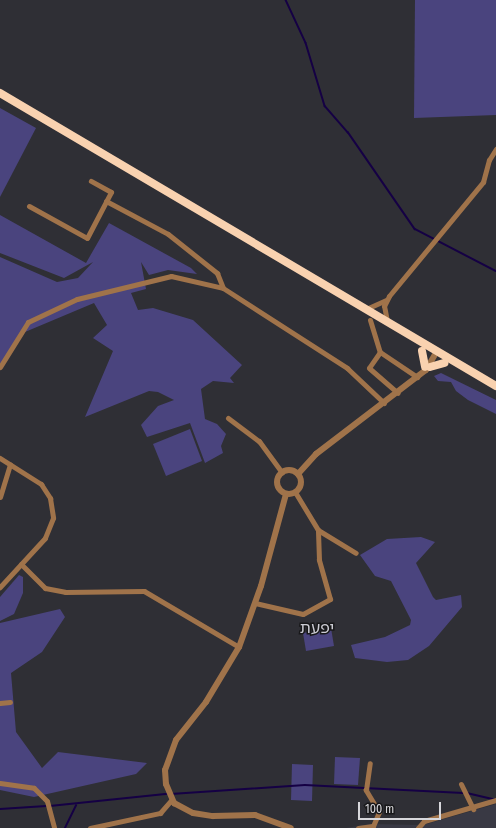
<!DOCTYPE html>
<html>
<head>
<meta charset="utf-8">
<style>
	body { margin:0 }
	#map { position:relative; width:496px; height:828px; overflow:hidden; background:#2f2f35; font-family:"Fira Sans Condensed","Noto Sans Hebrew",sans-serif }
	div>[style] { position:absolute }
	.built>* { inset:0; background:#393944 }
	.green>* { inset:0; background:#4a447e }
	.stream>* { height:1.5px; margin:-0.75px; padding:0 0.75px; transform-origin:0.75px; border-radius:0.75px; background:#150044 }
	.minor>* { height:5px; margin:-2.5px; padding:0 2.5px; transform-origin:2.5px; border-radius:2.5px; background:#a0734a }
	.tertiary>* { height:6px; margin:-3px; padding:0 3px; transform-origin:3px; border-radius:3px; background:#a0734a }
	.tertiary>.ring { margin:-3px; padding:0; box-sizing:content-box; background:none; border:6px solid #a0734a; border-radius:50% }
	.trunk>* { height:8px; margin:-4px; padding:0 4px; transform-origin:4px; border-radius:4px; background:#f9d2b0 }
	span { translate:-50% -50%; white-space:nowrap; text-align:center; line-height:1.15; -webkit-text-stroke:3px #18181a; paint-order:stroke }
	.quarter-label { font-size:16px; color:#cbcbd3 }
	.scale { position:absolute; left:358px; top:802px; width:83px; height:18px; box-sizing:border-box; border:2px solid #d7d7db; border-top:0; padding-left:5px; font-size:12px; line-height:14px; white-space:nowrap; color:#d7d7db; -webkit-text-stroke:3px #18181a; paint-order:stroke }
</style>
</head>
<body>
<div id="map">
	<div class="built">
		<i style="clip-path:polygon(496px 804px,496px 828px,346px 828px,370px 824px,423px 825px)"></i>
	</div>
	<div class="green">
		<i style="clip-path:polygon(415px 0,496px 0,496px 115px,414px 118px)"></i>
		<i style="clip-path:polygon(0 108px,36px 128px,0 197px)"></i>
		<i style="clip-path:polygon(0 215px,86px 263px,109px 223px,191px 268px,197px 274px,168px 270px,149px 275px,141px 262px,146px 289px,131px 293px,138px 310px,153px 308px,193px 320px,242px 365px,230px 378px,234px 383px,213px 381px,201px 389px,205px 419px,217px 424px,226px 434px,221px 446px,223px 453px,205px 463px,190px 423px,147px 437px,141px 425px,158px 406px,174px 400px,158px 392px,149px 391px,85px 417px,113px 351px,93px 338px,107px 325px,94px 303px,25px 332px,0 368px,0 257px,57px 282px,78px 278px,93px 262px,64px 278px,0 253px)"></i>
		<i style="clip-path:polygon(441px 373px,496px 400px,496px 414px,468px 400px,456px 391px,451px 382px,438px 381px,434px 376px)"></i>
		<i style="clip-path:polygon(190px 429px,202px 461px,166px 476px,153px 444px)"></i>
		<i style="clip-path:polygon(421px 537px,435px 542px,416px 563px,433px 597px,436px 600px,461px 595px,462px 607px,429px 646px,408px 660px,387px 662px,355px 658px,351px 645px,385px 637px,410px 625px,411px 620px,391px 581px,375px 576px,360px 555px,387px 539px)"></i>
		<i style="clip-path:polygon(19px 575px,23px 577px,23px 593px,14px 614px,0 621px,0 597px)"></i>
		<i style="clip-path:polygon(60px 609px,65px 617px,42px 652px,11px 673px,16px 732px,42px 768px,58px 752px,147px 763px,136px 774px,34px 797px,0 790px,0 623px)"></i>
		<i style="clip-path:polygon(331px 628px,334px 646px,306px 651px,303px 633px)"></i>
		<i style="clip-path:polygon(335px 757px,360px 758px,358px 785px,334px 784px)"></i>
		<i style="clip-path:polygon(292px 764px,313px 765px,312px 801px,291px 800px)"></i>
	</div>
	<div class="stream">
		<i style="left:286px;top:0;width:47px;rotate:65.1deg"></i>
		<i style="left:306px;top:43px;width:66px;rotate:73.2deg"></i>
		<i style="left:325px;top:106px;width:35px;rotate:49deg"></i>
		<i style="left:348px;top:132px;width:118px;rotate:55.4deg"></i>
		<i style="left:415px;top:229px;width:91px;rotate:27.4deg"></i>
		<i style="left:467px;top:793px;width:28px;rotate:13deg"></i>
		<i style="left:171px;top:794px;width:134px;rotate:-3.8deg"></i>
		<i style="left:305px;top:785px;width:158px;rotate:2.9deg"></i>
		<i style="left:50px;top:806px;width:118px;rotate:-5.9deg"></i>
		<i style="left:0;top:809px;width:46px;rotate:-3.7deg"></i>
		<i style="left:65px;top:828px;width:25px;rotate:-64deg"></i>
	</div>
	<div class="minor">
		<i style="left:106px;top:201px;width:70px;rotate:28deg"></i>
		<i style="left:168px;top:234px;width:63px;rotate:38.5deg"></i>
		<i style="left:217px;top:273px;width:16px;rotate:68deg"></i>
		<i style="left:29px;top:206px;width:66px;rotate:28.9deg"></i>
		<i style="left:87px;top:238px;width:52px;rotate:-62.4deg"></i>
		<i style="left:111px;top:192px;width:23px;rotate:-151deg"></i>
		<i style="left:366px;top:309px;width:22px;rotate:-24deg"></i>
		<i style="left:370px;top:320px;width:34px;rotate:73deg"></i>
		<i style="left:380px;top:352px;width:45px;rotate:34deg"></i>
		<i style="left:387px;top:321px;width:15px;rotate:-101deg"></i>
		<i style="left:384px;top:306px;width:11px;rotate:-63deg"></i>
		<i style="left:389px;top:296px;width:148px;rotate:-50.5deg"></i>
		<i style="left:483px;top:182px;width:23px;rotate:-75deg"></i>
		<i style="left:489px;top:160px;width:13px;rotate:-58deg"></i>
		<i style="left:380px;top:352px;width:19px;rotate:125deg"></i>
		<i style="left:369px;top:368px;width:38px;rotate:41deg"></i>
		<i style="left:0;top:367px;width:53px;rotate:-58.1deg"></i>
		<i style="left:28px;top:322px;width:54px;rotate:-25.1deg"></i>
		<i style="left:77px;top:299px;width:97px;rotate:-13.7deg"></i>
		<i style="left:171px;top:276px;width:53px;rotate:13deg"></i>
		<i style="left:223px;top:288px;width:148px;rotate:32.8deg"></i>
		<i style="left:347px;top:368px;width:51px;rotate:43.4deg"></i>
		<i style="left:228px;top:418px;width:39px;rotate:37deg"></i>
		<i style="left:259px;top:441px;width:39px;rotate:54deg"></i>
		<i style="left:0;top:458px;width:49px;rotate:32.4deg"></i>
		<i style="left:41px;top:484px;width:17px;rotate:57deg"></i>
		<i style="left:50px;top:498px;width:20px;rotate:81deg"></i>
		<i style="left:53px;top:518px;width:22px;rotate:112deg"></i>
		<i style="left:45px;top:538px;width:67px;rotate:132.6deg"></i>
		<i style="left:295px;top:492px;width:44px;rotate:58.8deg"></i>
		<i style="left:318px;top:530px;width:44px;rotate:31.2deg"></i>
		<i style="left:0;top:497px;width:34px;rotate:-73deg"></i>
		<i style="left:21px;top:564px;width:34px;rotate:45deg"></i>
		<i style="left:45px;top:588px;width:20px;rotate:11deg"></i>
		<i style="left:65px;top:592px;width:79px;rotate:-0.7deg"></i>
		<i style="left:144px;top:591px;width:110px;rotate:30.5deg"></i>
		<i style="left:255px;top:603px;width:49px;rotate:12.9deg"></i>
		<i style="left:303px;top:614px;width:31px;rotate:-29deg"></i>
		<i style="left:330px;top:599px;width:41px;rotate:-105.8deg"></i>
		<i style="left:319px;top:560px;width:30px;rotate:-92deg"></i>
		<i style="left:0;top:703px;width:10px;rotate:-6deg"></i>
		<i style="left:0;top:783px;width:34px;rotate:8deg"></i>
		<i style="left:34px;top:788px;width:18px;rotate:45deg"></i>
		<i style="left:47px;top:801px;width:28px;rotate:75deg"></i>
		<i style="left:461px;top:784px;width:28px;rotate:64deg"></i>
		<i style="left:90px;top:828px;width:72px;rotate:-12.1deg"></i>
		<i style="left:160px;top:813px;width:18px;rotate:-49deg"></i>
		<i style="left:358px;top:828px;width:15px;rotate:-8deg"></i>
		<i style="left:373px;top:826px;width:15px;rotate:-67deg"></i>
		<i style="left:379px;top:812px;width:26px;rotate:-121deg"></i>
		<i style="left:366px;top:790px;width:27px;rotate:-82deg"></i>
		<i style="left:418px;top:828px;width:9px;rotate:-49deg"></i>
		<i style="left:424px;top:821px;width:75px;rotate:-16.3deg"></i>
	</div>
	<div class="tertiary">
		<i class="ring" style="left:277px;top:470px;width:18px;height:18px"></i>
		<i style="left:298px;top:474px;width:27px;rotate:-48deg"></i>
		<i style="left:316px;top:454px;width:138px;rotate:-37.4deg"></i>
		<i style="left:426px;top:370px;width:20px;rotate:-60deg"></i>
		<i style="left:286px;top:494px;width:95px;rotate:105.2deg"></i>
		<i style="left:261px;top:586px;width:65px;rotate:109.8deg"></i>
		<i style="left:239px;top:647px;width:64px;rotate:121deg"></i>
		<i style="left:206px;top:702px;width:48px;rotate:128.3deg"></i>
		<i style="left:176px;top:740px;width:32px;rotate:110deg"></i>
		<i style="left:165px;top:770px;width:14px;rotate:86deg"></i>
		<i style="left:166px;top:784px;width:21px;rotate:67deg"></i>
		<i style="left:174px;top:803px;width:21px;rotate:28deg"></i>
		<i style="left:193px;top:813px;width:20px;rotate:9deg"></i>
		<i style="left:213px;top:816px;width:42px;rotate:-1.4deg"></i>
		<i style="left:255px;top:815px;width:38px;rotate:20deg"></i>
	</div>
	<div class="trunk">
		<i style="left:0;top:93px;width:576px;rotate:30.57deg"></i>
		<i style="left:422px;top:351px;width:16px;rotate:79deg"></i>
		<i style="left:430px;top:367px;width:15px;rotate:-16deg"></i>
	</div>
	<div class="quarter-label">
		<span style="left:317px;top:628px">יפעת</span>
	</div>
	<div class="scale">100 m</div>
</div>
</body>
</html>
